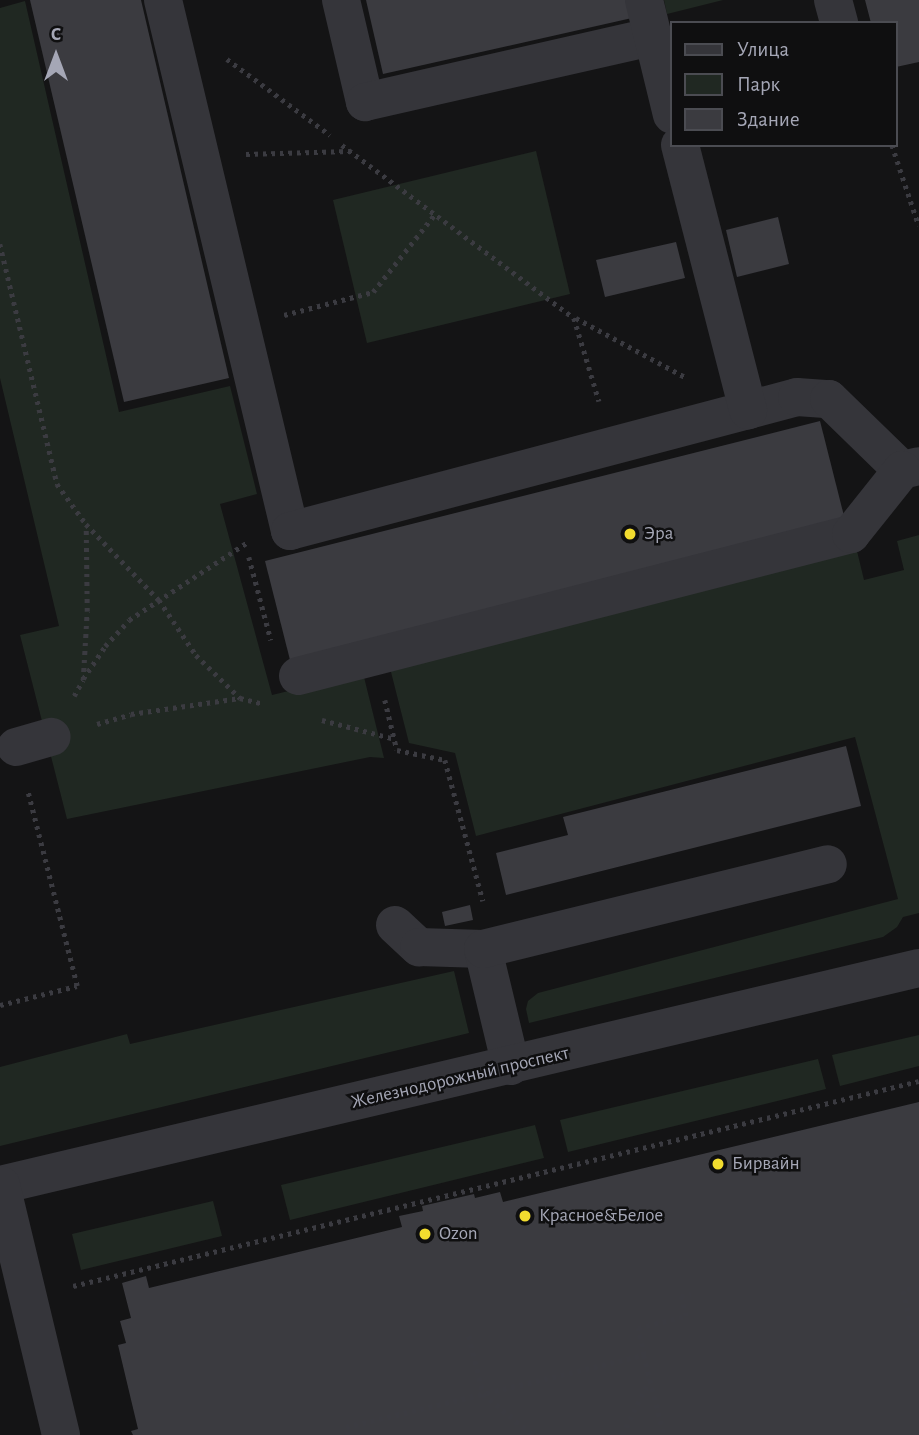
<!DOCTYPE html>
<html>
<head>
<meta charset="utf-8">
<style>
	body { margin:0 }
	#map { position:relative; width:919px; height:1435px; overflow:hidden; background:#141415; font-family:"Alegreya Sans",sans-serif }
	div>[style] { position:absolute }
	.green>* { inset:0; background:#202822 }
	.building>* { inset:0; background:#3b3b40 }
	.path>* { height:4.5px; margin-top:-2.25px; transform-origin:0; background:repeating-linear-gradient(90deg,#3b3b41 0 3.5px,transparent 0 8.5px) }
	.minor>* { height:38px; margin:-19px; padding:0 19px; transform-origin:19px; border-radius:19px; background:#35353a }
	.dots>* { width:19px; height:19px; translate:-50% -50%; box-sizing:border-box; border:4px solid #0f0f10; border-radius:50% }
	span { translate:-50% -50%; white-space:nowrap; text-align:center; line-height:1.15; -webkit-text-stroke:5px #0f0f10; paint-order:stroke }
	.poi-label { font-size:19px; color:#a5a7b6 }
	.left { translate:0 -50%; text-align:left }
	.street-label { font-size:19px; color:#a5a7b6 }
	.legend { position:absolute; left:670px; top:21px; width:228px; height:126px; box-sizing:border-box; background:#0f0f10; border:2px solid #4b4c52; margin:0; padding:9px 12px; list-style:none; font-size:21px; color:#a5a7b6 }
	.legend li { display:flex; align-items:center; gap:14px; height:35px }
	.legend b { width:35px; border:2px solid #4b4c52 }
	.north { position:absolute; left:21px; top:21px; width:70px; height:70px; -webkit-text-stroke:5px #0f0f10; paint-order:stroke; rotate:0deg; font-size:19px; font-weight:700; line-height:28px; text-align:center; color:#a5a7b6 }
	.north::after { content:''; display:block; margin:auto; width:24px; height:32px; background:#a5a7b6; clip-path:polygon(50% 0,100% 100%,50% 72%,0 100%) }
</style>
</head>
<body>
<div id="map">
	<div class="green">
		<i style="clip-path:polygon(664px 0,723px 0,667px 14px)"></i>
		<i style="clip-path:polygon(25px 1px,119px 412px,230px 386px,257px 494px,220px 504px,272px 695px,363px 673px,384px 758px,370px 757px,67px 819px,20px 635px,59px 626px,0 378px,0 8px)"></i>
		<i style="clip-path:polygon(536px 151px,570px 294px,367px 343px,333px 200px)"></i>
		<i style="clip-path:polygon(919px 535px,919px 913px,903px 917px,897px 927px,883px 937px,529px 1023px,526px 1009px,528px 1001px,538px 993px,898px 899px,855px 737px,476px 836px,455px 753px,409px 743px,390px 668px,857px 551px,864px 580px,904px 570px,897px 541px)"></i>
		<i style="clip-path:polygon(454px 971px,469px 1033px,0 1146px,0 1067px,127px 1034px,130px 1044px)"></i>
		<i style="clip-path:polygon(919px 1035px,919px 1066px,840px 1086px,832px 1055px)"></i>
		<i style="clip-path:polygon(818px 1059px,826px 1089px,568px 1152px,560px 1120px)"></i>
		<i style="clip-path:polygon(535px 1125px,544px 1158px,290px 1220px,281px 1185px)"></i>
		<i style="clip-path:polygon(213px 1201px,222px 1236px,81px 1270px,72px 1234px)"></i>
	</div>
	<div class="building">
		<i style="clip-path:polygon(30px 0,141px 0,229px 378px,124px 402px)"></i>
		<i style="clip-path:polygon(366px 0,628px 0,632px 18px,383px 74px)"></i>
		<i style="clip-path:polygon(865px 0,919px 0,919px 62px,896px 67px,896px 23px,871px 23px)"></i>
		<i style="clip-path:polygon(778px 217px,789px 264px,737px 277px,726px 230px)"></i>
		<i style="clip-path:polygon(676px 242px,685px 278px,605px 297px,596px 260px)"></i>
		<i style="clip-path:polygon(820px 421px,845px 520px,290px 660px,265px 561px)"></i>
		<i style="clip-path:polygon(846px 746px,861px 806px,506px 895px,496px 853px,568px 835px,563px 817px)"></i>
		<i style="clip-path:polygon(470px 905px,473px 920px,445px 926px,442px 912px)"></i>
		<i style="clip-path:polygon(919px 1102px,919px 1435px,133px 1435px,131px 1431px,138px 1429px,118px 1345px,126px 1343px,120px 1321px,131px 1318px,122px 1283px,146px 1276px,149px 1288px,402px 1227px,399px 1216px,423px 1211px,422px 1206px,474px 1194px,475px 1198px,500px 1192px,503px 1202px)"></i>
	</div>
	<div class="path">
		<i style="left:227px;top:59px;width:128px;rotate:36.4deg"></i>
		<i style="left:342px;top:145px;width:289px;rotate:36.7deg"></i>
		<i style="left:574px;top:318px;width:87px;rotate:73.2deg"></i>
		<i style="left:892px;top:145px;width:85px;rotate:71.6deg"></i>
		<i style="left:246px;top:154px;width:103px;rotate:-1.7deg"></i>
		<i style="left:0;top:244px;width:247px;rotate:76.6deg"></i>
		<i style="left:57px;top:484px;width:49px;rotate:54.1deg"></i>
		<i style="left:86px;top:524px;width:105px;rotate:46.2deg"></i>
		<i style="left:159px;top:600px;width:66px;rotate:56.1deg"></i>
		<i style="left:196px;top:655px;width:62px;rotate:44.3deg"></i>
		<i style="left:284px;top:315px;width:92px;rotate:-14.5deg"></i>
		<i style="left:373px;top:292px;width:100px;rotate:-51.5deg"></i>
		<i style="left:576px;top:318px;width:124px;rotate:28.4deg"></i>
		<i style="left:249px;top:557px;width:86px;rotate:75.2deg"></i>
		<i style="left:83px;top:679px;width:40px;rotate:-56deg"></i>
		<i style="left:105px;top:646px;width:35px;rotate:-47deg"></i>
		<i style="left:129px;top:620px;width:140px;rotate:-33.3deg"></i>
		<i style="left:74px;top:696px;width:18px;rotate:-61deg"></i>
		<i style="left:83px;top:680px;width:69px;rotate:-86.7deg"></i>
		<i style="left:87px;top:611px;width:85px;rotate:-90.7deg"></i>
		<i style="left:385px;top:700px;width:51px;rotate:76.5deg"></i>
		<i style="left:397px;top:750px;width:49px;rotate:11.8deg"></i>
		<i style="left:445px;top:760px;width:146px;rotate:74.9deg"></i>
		<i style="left:322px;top:720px;width:75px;rotate:14.6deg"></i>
		<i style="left:97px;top:724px;width:35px;rotate:-16deg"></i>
		<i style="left:131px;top:714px;width:110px;rotate:-8.4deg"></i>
		<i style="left:240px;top:698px;width:21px;rotate:14deg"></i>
		<i style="left:0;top:1005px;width:79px;rotate:-13.9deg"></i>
		<i style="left:77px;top:986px;width:200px;rotate:-104.2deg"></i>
		<i style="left:73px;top:1286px;width:870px;rotate:-13.62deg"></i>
		<i style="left:919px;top:1287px;width:16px;rotate:166deg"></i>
		<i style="left:903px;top:1291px;width:68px;rotate:76.4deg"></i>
		<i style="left:469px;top:1336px;width:60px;rotate:76.4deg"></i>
		<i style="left:483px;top:1394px;width:65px;rotate:39.4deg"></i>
		<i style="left:644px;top:1355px;width:28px;rotate:-103deg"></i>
		<i style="left:638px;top:1328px;width:49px;rotate:-14deg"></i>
		<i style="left:686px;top:1316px;width:21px;rotate:-104deg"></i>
		<i style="left:681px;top:1296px;width:10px;rotate:-11deg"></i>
		<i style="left:347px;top:1435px;width:8px;rotate:-97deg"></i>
		<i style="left:346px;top:1427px;width:307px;rotate:-13.6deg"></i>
		<i style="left:644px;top:1355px;width:82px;rotate:76deg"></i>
		<i style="left:622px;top:1435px;width:63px;rotate:-63.4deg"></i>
	</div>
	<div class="minor">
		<i style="left:163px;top:0;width:546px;rotate:76.55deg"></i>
		<i style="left:290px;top:531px;width:524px;rotate:-14.8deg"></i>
		<i style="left:797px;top:397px;width:32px;rotate:4deg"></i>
		<i style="left:829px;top:399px;width:102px;rotate:44.2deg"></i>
		<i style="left:902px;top:470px;width:17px;rotate:-13deg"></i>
		<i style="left:341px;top:0;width:105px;rotate:76.8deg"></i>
		<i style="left:365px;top:102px;width:294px;rotate:-12.8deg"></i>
		<i style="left:644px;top:0;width:118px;rotate:76.3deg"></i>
		<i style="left:833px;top:0;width:24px;rotate:75deg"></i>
		<i style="left:680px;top:145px;width:274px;rotate:75.6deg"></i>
		<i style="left:298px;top:676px;width:571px;rotate:-14.4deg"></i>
		<i style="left:851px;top:534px;width:82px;rotate:-51.4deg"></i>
		<i style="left:16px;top:747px;width:37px;rotate:-16deg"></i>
		<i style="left:395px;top:925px;width:33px;rotate:43deg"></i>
		<i style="left:419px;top:947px;width:64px;rotate:1.8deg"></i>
		<i style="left:511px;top:1066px;width:120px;rotate:-103.5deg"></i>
		<i style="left:483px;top:949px;width:355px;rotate:-13.8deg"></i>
		<i style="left:0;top:1185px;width:944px;rotate:-13.29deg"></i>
		<i style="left:1px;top:1185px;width:257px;rotate:76.5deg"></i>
	</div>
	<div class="dots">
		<i style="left:630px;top:534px;background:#f2dc2f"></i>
		<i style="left:718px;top:1164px;background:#f2dc2f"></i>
		<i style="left:525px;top:1216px;background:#f2dc2f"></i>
		<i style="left:425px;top:1234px;background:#f2dc2f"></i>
	</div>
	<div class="poi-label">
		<span class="left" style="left:644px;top:534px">Эра</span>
		<span class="left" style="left:732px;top:1164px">Бирвайн</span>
		<span class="left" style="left:539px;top:1216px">Красное&amp;Белое</span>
		<span class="left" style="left:439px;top:1234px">Ozon</span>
	</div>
	<div class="street-label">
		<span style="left:460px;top:1078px;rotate:-13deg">Железнодорожный проспект</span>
	</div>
	<ul class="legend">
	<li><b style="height:9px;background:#35353a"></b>Улица</li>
	<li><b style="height:19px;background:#202822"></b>Парк</li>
	<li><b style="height:19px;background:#3b3b40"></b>Здание</li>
	</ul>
	<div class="north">С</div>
</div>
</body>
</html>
